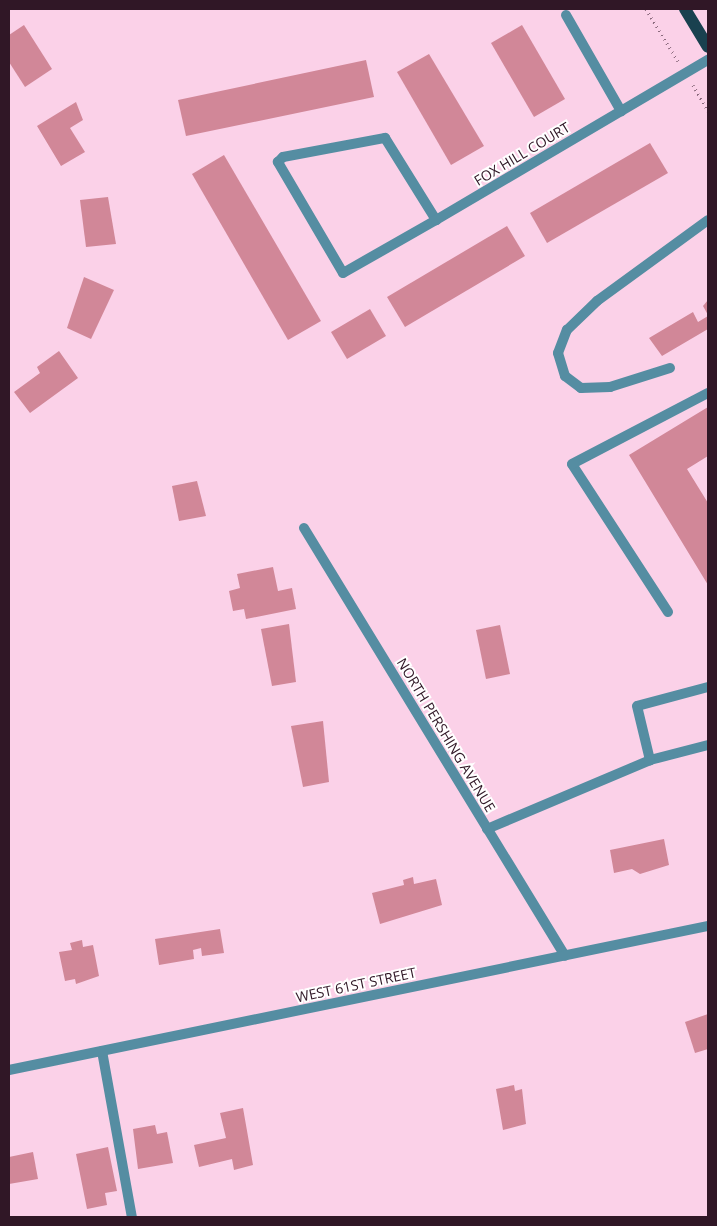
<!DOCTYPE html>
<html>
<head>
<meta charset="utf-8">
<style>
	body { margin:0 }
	#map { position:relative; width:717px; height:1226px; overflow:hidden; background:#fbd1e8; font-family:"Open Sans",sans-serif }
	div>[style] { position:absolute }
	.building>* { inset:0; background:#d18798 }
	.path>* { height:3px; margin-top:-1.5px; transform-origin:0; background:repeating-linear-gradient(90deg,#8c6b7e 0 1px,transparent 0 5px) }
	.lane>* { height:10px; margin:-5px; padding:0 5px; transform-origin:5px; border-radius:5px; background:#558da2 }
	.street>* { height:10px; margin:-5px; padding:0 5px; transform-origin:5px; border-radius:5px; background:#558da2 }
	.primary>* { height:12px; margin:-6px; padding:0 6px; transform-origin:6px; border-radius:6px; background:#19414f }
	span { translate:-50% -50%; white-space:nowrap; text-align:center; line-height:1.15; -webkit-text-stroke:4px #fff; paint-order:stroke }
	.street-label { font-size:14px; color:#301726 }
	.frame { position:absolute; inset:0; border:10px solid #301726; pointer-events:none }
</style>
</head>
<body>
<div id="map">
	<div class="building">
		<i style="clip-path:polygon(24px 25px,52px 69px,25px 87px,9px 62px,9px 35px)"></i>
		<i style="clip-path:polygon(522px 25px,565px 99px,534px 117px,491px 43px)"></i>
		<i style="clip-path:polygon(429px 54px,484px 146px,451px 165px,397px 72px)"></i>
		<i style="clip-path:polygon(366px 60px,374px 97px,186px 136px,178px 100px)"></i>
		<i style="clip-path:polygon(76px 102px,83px 120px,70px 128px,85px 152px,61px 166px,37px 126px)"></i>
		<i style="clip-path:polygon(650px 143px,668px 173px,547px 243px,530px 213px)"></i>
		<i style="clip-path:polygon(224px 155px,321px 321px,288px 340px,192px 174px)"></i>
		<i style="clip-path:polygon(108px 197px,116px 244px,86px 247px,80px 200px)"></i>
		<i style="clip-path:polygon(507px 226px,525px 256px,405px 327px,387px 297px)"></i>
		<i style="clip-path:polygon(84px 277px,114px 290px,91px 339px,67px 328px)"></i>
		<i style="clip-path:polygon(708px 300px,708px 315px,703px 306px)"></i>
		<i style="clip-path:polygon(370px 309px,386px 336px,347px 359px,331px 332px)"></i>
		<i style="clip-path:polygon(693px 312px,698px 322px,708px 316px,708px 329px,662px 356px,649px 338px)"></i>
		<i style="clip-path:polygon(59px 351px,78px 378px,30px 413px,14px 392px,40px 373px,37px 367px)"></i>
		<i style="clip-path:polygon(708px 407px,708px 456px,687px 469px,708px 503px,708px 585px,629px 455px)"></i>
		<i style="clip-path:polygon(197px 481px,206px 516px,179px 521px,172px 486px)"></i>
		<i style="clip-path:polygon(273px 567px,278px 591px,292px 588px,296px 609px,246px 619px,244px 609px,233px 611px,229px 591px,240px 588px,237px 574px)"></i>
		<i style="clip-path:polygon(289px 624px,296px 682px,272px 686px,261px 629px)"></i>
		<i style="clip-path:polygon(500px 625px,510px 674px,486px 679px,476px 630px)"></i>
		<i style="clip-path:polygon(323px 721px,329px 782px,303px 787px,291px 726px)"></i>
		<i style="clip-path:polygon(664px 839px,669px 865px,640px 874px,632px 869px,614px 873px,610px 850px)"></i>
		<i style="clip-path:polygon(413px 877px,414px 884px,436px 879px,442px 905px,380px 924px,372px 893px,404px 885px,403px 880px)"></i>
		<i style="clip-path:polygon(220px 929px,224px 953px,202px 956px,201px 948px,193px 950px,194px 959px,159px 965px,155px 939px)"></i>
		<i style="clip-path:polygon(82px 940px,83px 947px,93px 945px,99px 976px,76px 984px,75px 979px,65px 981px,59px 952px,72px 950px,70px 943px)"></i>
		<i style="clip-path:polygon(708px 1014px,708px 1049px,695px 1053px,685px 1022px)"></i>
		<i style="clip-path:polygon(514px 1085px,515px 1091px,522px 1089px,526px 1124px,503px 1130px,496px 1089px)"></i>
		<i style="clip-path:polygon(243px 1108px,253px 1165px,234px 1170px,232px 1159px,199px 1167px,194px 1145px,226px 1138px,220px 1113px)"></i>
		<i style="clip-path:polygon(155px 1125px,157px 1134px,167px 1132px,173px 1163px,138px 1169px,133px 1129px)"></i>
		<i style="clip-path:polygon(108px 1147px,117px 1191px,105px 1193px,107px 1205px,87px 1209px,76px 1154px)"></i>
		<i style="clip-path:polygon(33px 1152px,38px 1179px,9px 1184px,9px 1157px)"></i>
	</div>
	<div class="path">
		<i style="left:646px;top:9px;width:61px;rotate:58.4deg"></i>
		<i style="left:693px;top:85px;width:30px;rotate:60deg"></i>
	</div>
	<div class="lane">
		<i style="left:670px;top:368px;width:63px;rotate:162.4deg"></i>
		<i style="left:610px;top:387px;width:29px;rotate:178deg"></i>
		<i style="left:581px;top:388px;width:20px;rotate:-143deg"></i>
		<i style="left:565px;top:376px;width:24px;rotate:-107deg"></i>
		<i style="left:558px;top:353px;width:25px;rotate:-69deg"></i>
		<i style="left:567px;top:330px;width:42px;rotate:-44deg"></i>
		<i style="left:597px;top:301px;width:137px;rotate:-36.1deg"></i>
		<i style="left:668px;top:612px;width:176px;rotate:-123deg"></i>
		<i style="left:572px;top:464px;width:153px;rotate:-27.6deg"></i>
		<i style="left:708px;top:687px;width:73px;rotate:165deg"></i>
		<i style="left:637px;top:706px;width:56px;rotate:76.5deg"></i>
		<i style="left:650px;top:760px;width:60px;rotate:-14.5deg"></i>
		<i style="left:487px;top:829px;width:177px;rotate:-22.9deg"></i>
		<i style="left:102px;top:1051px;width:169px;rotate:79.8deg"></i>
	</div>
	<div class="street">
		<i style="left:566px;top:15px;width:111px;rotate:60.2deg"></i>
		<i style="left:385px;top:138px;width:97px;rotate:58.1deg"></i>
		<i style="left:436px;top:220px;width:107px;rotate:150.3deg"></i>
		<i style="left:343px;top:273px;width:129px;rotate:-120.4deg"></i>
		<i style="left:278px;top:162px;width:7px;rotate:-45deg"></i>
		<i style="left:283px;top:157px;width:104px;rotate:-10.6deg"></i>
		<i style="left:436px;top:220px;width:316px;rotate:-30.5deg"></i>
		<i style="left:304px;top:528px;width:501px;rotate:58.62deg"></i>
		<i style="left:9px;top:1070px;width:714px;rotate:-11.64deg"></i>
	</div>
	<div class="primary">
		<i style="left:685px;top:9px;width:44px;rotate:58.8deg"></i>
	</div>
	<div class="street-label">
		<span style="left:522px;top:154px;rotate:-31deg">FOX HILL COURT</span>
		<span style="left:446px;top:735px;rotate:59deg">NORTH PERSHING AVENUE</span>
		<span style="left:356px;top:985px;rotate:-12deg">WEST 61ST STREET</span>
	</div>
	<div class="frame"></div>
</div>
</body>
</html>
